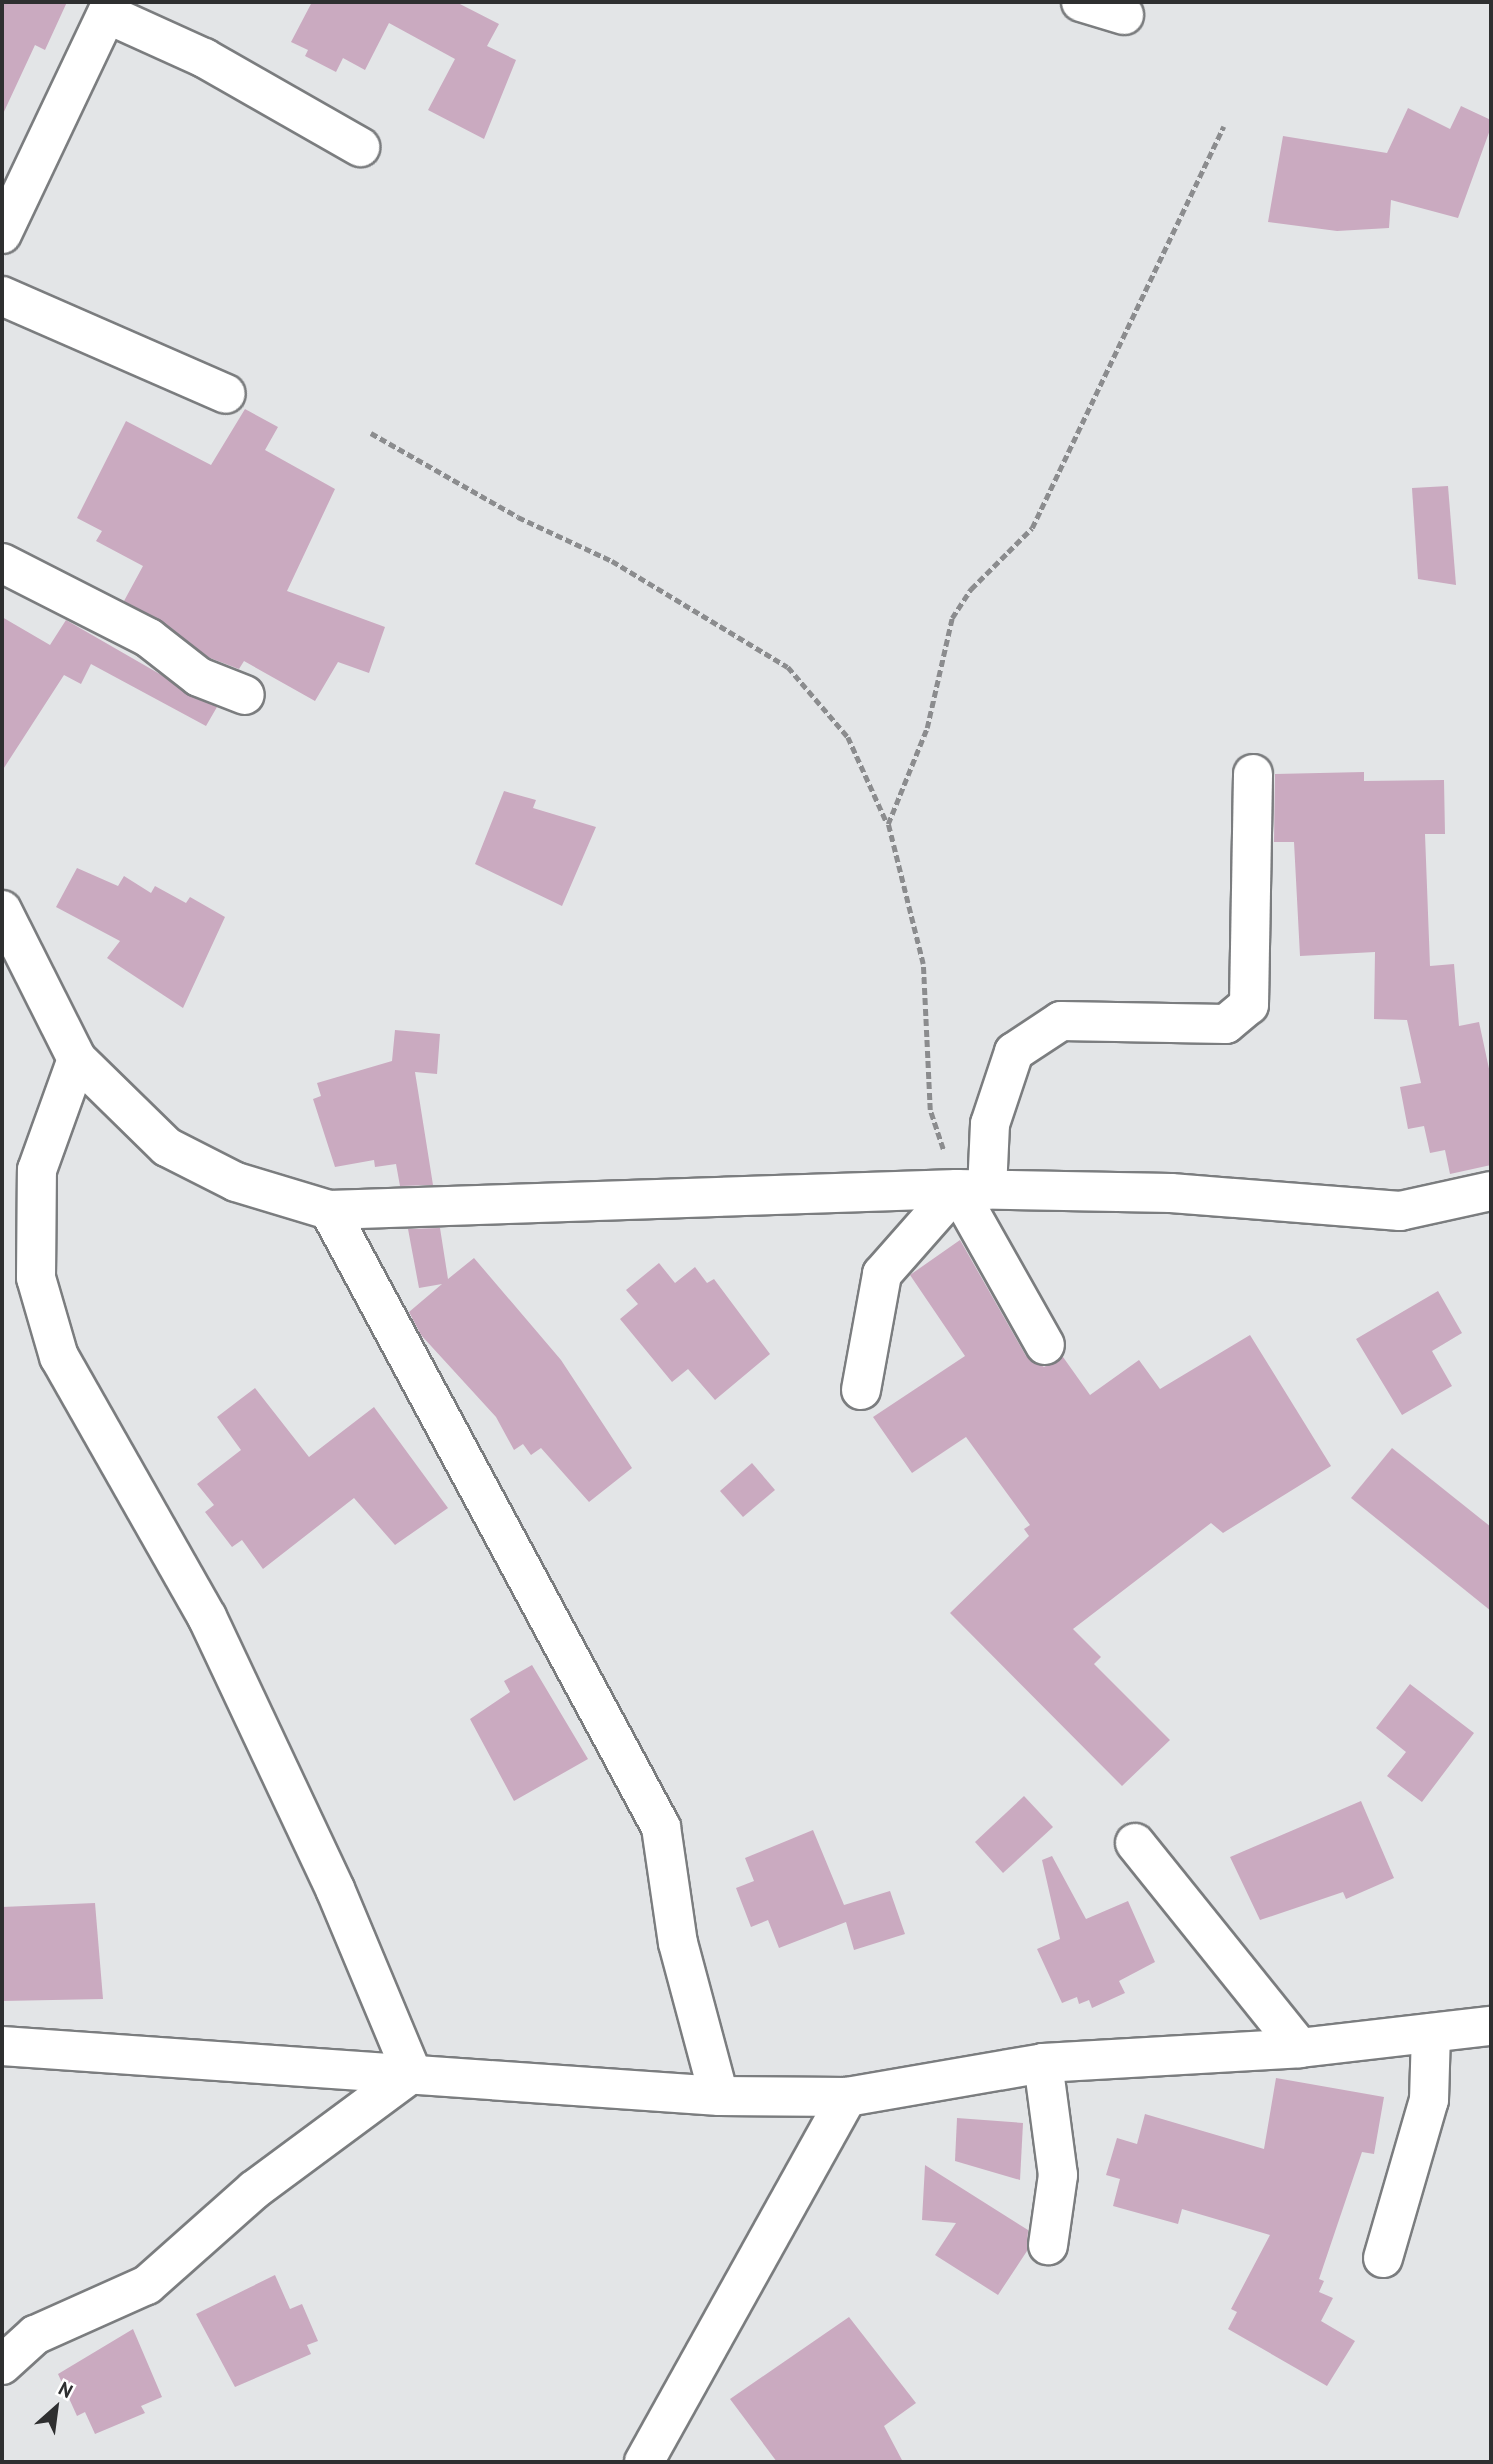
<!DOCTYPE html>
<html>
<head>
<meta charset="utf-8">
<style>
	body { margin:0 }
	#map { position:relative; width:1493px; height:2464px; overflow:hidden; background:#e3e5e7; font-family:"PT Sans",sans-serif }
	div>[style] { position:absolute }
	.building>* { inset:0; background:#caaac0 }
	.path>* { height:4.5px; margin-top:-2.25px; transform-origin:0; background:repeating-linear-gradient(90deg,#8b8c8e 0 7px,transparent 0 10.5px) }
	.roads { filter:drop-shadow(2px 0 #7b7d7f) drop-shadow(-2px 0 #7b7d7f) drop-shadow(0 2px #7b7d7f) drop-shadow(0 -2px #7b7d7f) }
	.minor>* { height:38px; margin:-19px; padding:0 19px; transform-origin:19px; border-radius:19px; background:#fff }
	span { translate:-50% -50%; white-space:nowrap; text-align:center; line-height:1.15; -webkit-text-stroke:6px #fff; paint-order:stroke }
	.frame { position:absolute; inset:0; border:4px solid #2e2f30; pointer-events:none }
	.north { position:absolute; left:21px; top:2373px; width:70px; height:70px; -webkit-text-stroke:5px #fff; paint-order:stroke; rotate:28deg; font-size:19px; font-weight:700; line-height:28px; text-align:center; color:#2e2f30 }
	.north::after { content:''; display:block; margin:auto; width:24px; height:32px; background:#2e2f30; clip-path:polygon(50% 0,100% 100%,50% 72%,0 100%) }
</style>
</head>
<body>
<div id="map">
	<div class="building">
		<i style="clip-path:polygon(2px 2px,67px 2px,45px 50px,35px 45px,2px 116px)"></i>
		<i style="clip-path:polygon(312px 2px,456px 2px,499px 24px,487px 46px,516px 60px,484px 139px,428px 110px,455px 59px,389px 23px,365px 70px,343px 58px,336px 72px,305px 56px,308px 50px,291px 42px)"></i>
		<i style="clip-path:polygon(1461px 106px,1491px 120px,1491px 127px,1458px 218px,1391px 200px,1389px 228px,1337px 231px,1268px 222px,1283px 136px,1387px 153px,1408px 108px,1450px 129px)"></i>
		<i style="clip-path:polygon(245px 409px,278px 427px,265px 450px,335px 489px,287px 591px,385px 627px,369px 673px,338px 662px,315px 701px,244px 661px,239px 669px,210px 658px,124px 601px,143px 566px,96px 541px,102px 531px,77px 518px,126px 421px,211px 465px)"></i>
		<i style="clip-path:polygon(1448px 486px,1456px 585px,1418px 579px,1412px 488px)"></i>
		<i style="clip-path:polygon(2px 617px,50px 645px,66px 620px,217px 707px,206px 726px,91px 664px,81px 684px,64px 675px,2px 771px)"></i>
		<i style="clip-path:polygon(1364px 772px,1364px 781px,1444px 780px,1445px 834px,1425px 834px,1430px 966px,1454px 964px,1459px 1026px,1479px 1022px,1491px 1078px,1491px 1165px,1450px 1174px,1445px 1150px,1430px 1153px,1424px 1126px,1408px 1129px,1400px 1087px,1421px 1083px,1407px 1020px,1374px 1019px,1375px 952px,1300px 956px,1294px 842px,1274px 842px,1275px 774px)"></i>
		<i style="clip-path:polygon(504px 791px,536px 800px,533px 808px,596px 827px,562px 906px,475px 864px)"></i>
		<i style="clip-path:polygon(77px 868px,118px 886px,124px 876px,151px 893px,155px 886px,186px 903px,190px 897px,225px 917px,183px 1008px,107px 958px,120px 941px,56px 907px)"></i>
		<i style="clip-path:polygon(395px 1030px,440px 1034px,437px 1074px,415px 1072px,433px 1185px,400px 1186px,396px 1164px,375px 1167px,374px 1160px,335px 1167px,313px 1099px,321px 1096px,317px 1083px,392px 1061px)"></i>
		<i style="clip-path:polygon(440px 1228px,448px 1279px,474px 1258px,561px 1360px,632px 1468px,589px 1502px,541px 1448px,531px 1455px,523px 1444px,514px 1450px,496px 1417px,421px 1335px,409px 1312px,442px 1284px,419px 1288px,408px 1229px)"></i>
		<i style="clip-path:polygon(960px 1240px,1026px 1356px,1044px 1367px,1063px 1357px,1090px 1395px,1139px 1360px,1160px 1389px,1250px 1335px,1331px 1466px,1223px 1533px,1211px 1523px,1073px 1629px,1101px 1657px,1094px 1664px,1170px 1740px,1122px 1786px,950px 1613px,1029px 1536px,1024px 1529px,1030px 1525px,966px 1437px,912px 1473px,873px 1417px,965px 1356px,910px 1275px)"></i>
		<i style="clip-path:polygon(659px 1263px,675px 1283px,695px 1267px,707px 1283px,714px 1279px,770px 1354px,715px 1400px,688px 1369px,672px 1382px,620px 1319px,638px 1304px,626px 1290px)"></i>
		<i style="clip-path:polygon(1438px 1291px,1462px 1333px,1432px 1351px,1452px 1386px,1402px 1415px,1356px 1339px)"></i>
		<i style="clip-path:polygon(255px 1388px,309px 1457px,374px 1407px,448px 1508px,395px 1545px,354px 1498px,263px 1569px,242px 1540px,232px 1547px,205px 1512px,214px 1505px,197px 1484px,241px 1450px,217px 1417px)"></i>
		<i style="clip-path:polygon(1392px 1448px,1491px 1527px,1491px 1611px,1351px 1498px)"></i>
		<i style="clip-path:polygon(752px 1463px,775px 1490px,743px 1517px,720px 1491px)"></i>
		<i style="clip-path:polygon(532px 1665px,588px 1759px,514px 1801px,470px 1719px,510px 1692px,504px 1681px)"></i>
		<i style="clip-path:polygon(1410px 1684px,1474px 1733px,1422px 1802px,1387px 1776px,1406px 1752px,1376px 1728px)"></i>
		<i style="clip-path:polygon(1024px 1796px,1053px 1827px,1003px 1873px,975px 1842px)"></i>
		<i style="clip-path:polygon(1361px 1801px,1394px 1878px,1346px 1899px,1343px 1892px,1260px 1920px,1230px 1857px)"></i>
		<i style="clip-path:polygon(813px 1830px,844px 1905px,890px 1891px,905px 1934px,854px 1950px,846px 1922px,779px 1948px,768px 1920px,751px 1927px,736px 1888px,754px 1881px,745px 1858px)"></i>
		<i style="clip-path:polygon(1052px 1856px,1086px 1919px,1128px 1901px,1155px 1962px,1119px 1981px,1125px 1993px,1092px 2008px,1089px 2000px,1079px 2004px,1077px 1997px,1062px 2003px,1037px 1949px,1060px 1939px,1042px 1860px)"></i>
		<i style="clip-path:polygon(95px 1903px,103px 1999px,2px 2001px,2px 1907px)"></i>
		<i style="clip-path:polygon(1276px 2078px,1384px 2097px,1374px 2154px,1362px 2152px,1319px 2279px,1324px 2281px,1319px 2292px,1333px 2298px,1321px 2321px,1355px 2341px,1327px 2386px,1228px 2329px,1237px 2312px,1231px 2309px,1270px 2235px,1182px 2209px,1178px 2224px,1113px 2206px,1120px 2179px,1106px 2175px,1117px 2138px,1137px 2144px,1145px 2114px,1264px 2149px)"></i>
		<i style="clip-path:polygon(957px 2118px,1023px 2123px,1020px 2180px,955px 2161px)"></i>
		<i style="clip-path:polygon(925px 2165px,1028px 2230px,1027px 2251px,998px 2295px,935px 2255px,956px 2223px,922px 2220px)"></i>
		<i style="clip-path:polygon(275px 2275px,290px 2309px,302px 2304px,318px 2341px,307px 2345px,311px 2354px,235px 2387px,196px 2314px)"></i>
		<i style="clip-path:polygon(849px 2317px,916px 2403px,884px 2426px,903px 2462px,777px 2462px,730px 2399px)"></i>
		<i style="clip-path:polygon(133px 2329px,162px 2397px,141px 2406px,145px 2413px,95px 2434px,85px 2412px,77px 2416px,58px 2374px)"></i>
	</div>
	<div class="path">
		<i style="left:371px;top:433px;width:169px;rotate:29.7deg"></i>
		<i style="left:518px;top:517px;width:104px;rotate:25.1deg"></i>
		<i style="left:612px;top:561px;width:205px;rotate:31.1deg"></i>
		<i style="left:788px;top:667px;width:92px;rotate:49.4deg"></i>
		<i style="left:848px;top:737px;width:94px;rotate:65.6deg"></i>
		<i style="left:943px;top:1149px;width:41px;rotate:-108.4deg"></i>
		<i style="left:930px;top:1110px;width:146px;rotate:-92.7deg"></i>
		<i style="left:923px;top:964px;width:144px;rotate:-104deg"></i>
		<i style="left:888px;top:824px;width:104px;rotate:-67.9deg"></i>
		<i style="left:927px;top:728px;width:113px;rotate:-77.2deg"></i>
		<i style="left:952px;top:618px;width:35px;rotate:-57deg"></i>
		<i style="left:971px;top:589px;width:86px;rotate:-45deg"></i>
		<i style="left:1032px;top:528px;width:445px;rotate:-64.5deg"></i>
	</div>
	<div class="roads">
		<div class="minor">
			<i style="left:1081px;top:2px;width:45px;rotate:16.8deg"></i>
			<i style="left:107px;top:14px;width:107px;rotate:24.4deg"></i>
			<i style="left:204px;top:58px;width:180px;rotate:29.7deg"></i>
			<i style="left:2px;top:234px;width:257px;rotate:-64.6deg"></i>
			<i style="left:2px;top:296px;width:244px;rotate:23.6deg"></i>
			<i style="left:2px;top:563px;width:165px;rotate:27deg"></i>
			<i style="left:149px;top:638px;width:63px;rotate:38deg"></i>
			<i style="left:199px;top:677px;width:49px;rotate:21.4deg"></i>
			<i style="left:2px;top:910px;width:167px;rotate:63.3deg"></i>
			<i style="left:77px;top:1059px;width:126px;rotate:44.4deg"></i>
			<i style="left:167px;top:1147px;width:77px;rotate:26.9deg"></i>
			<i style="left:236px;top:1182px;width:97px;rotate:16.8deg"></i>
			<i style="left:329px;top:1210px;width:628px;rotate:-1.92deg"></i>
			<i style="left:957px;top:1189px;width:214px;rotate:1.1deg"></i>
			<i style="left:1171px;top:1193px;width:230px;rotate:4.5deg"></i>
			<i style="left:1400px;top:1211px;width:93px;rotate:-12.4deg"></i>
			<i style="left:987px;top:1190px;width:66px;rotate:-87.4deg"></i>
			<i style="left:990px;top:1124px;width:76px;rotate:-71.6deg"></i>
			<i style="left:1014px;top:1052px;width:56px;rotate:-33.4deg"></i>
			<i style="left:1061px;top:1021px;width:165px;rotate:1deg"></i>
			<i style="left:1226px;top:1024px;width:30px;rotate:-40deg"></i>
			<i style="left:1249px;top:1005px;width:231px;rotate:-89deg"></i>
			<i style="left:329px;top:1210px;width:701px;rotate:61.72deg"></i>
			<i style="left:661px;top:1827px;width:117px;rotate:81.7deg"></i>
			<i style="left:678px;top:1943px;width:158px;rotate:75deg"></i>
			<i style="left:861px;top:1390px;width:118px;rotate:-79.7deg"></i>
			<i style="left:882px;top:1274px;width:113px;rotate:-48.6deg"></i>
			<i style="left:957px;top:1189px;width:179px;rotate:60.6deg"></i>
			<i style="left:1135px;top:1843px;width:263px;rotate:51.2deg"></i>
			<i style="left:2px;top:2046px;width:719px;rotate:3.99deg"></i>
			<i style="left:719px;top:2096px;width:128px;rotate:0.4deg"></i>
			<i style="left:847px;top:2097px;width:199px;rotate:-9.8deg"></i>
			<i style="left:1043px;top:2063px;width:257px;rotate:-3.3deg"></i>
			<i style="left:1300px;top:2048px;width:192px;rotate:-6.6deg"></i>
			<i style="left:1043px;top:2063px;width:113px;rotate:82.4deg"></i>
			<i style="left:1058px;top:2175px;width:71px;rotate:98.1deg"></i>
			<i style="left:1383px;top:2258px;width:165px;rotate:-73.8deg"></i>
			<i style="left:1429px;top:2100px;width:67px;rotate:-88.3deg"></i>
			<i style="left:2px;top:2365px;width:45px;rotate:-42.3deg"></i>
			<i style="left:35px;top:2335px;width:123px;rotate:-24.1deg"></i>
			<i style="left:147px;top:2285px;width:143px;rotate:-41.6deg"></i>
			<i style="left:254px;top:2190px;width:197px;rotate:-36.5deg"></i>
			<i style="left:412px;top:2073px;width:199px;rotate:-112.7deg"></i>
			<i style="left:335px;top:1889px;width:301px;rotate:-115.2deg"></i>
			<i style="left:207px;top:1617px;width:299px;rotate:-119.6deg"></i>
			<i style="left:59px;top:1357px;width:82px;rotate:-106.2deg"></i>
			<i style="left:36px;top:1278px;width:108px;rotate:-89.5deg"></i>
			<i style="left:37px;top:1170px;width:118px;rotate:-70.2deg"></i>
			<i style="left:644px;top:2462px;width:418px;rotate:-60.9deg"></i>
		</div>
	</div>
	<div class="frame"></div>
	<div class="north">N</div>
</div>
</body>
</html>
